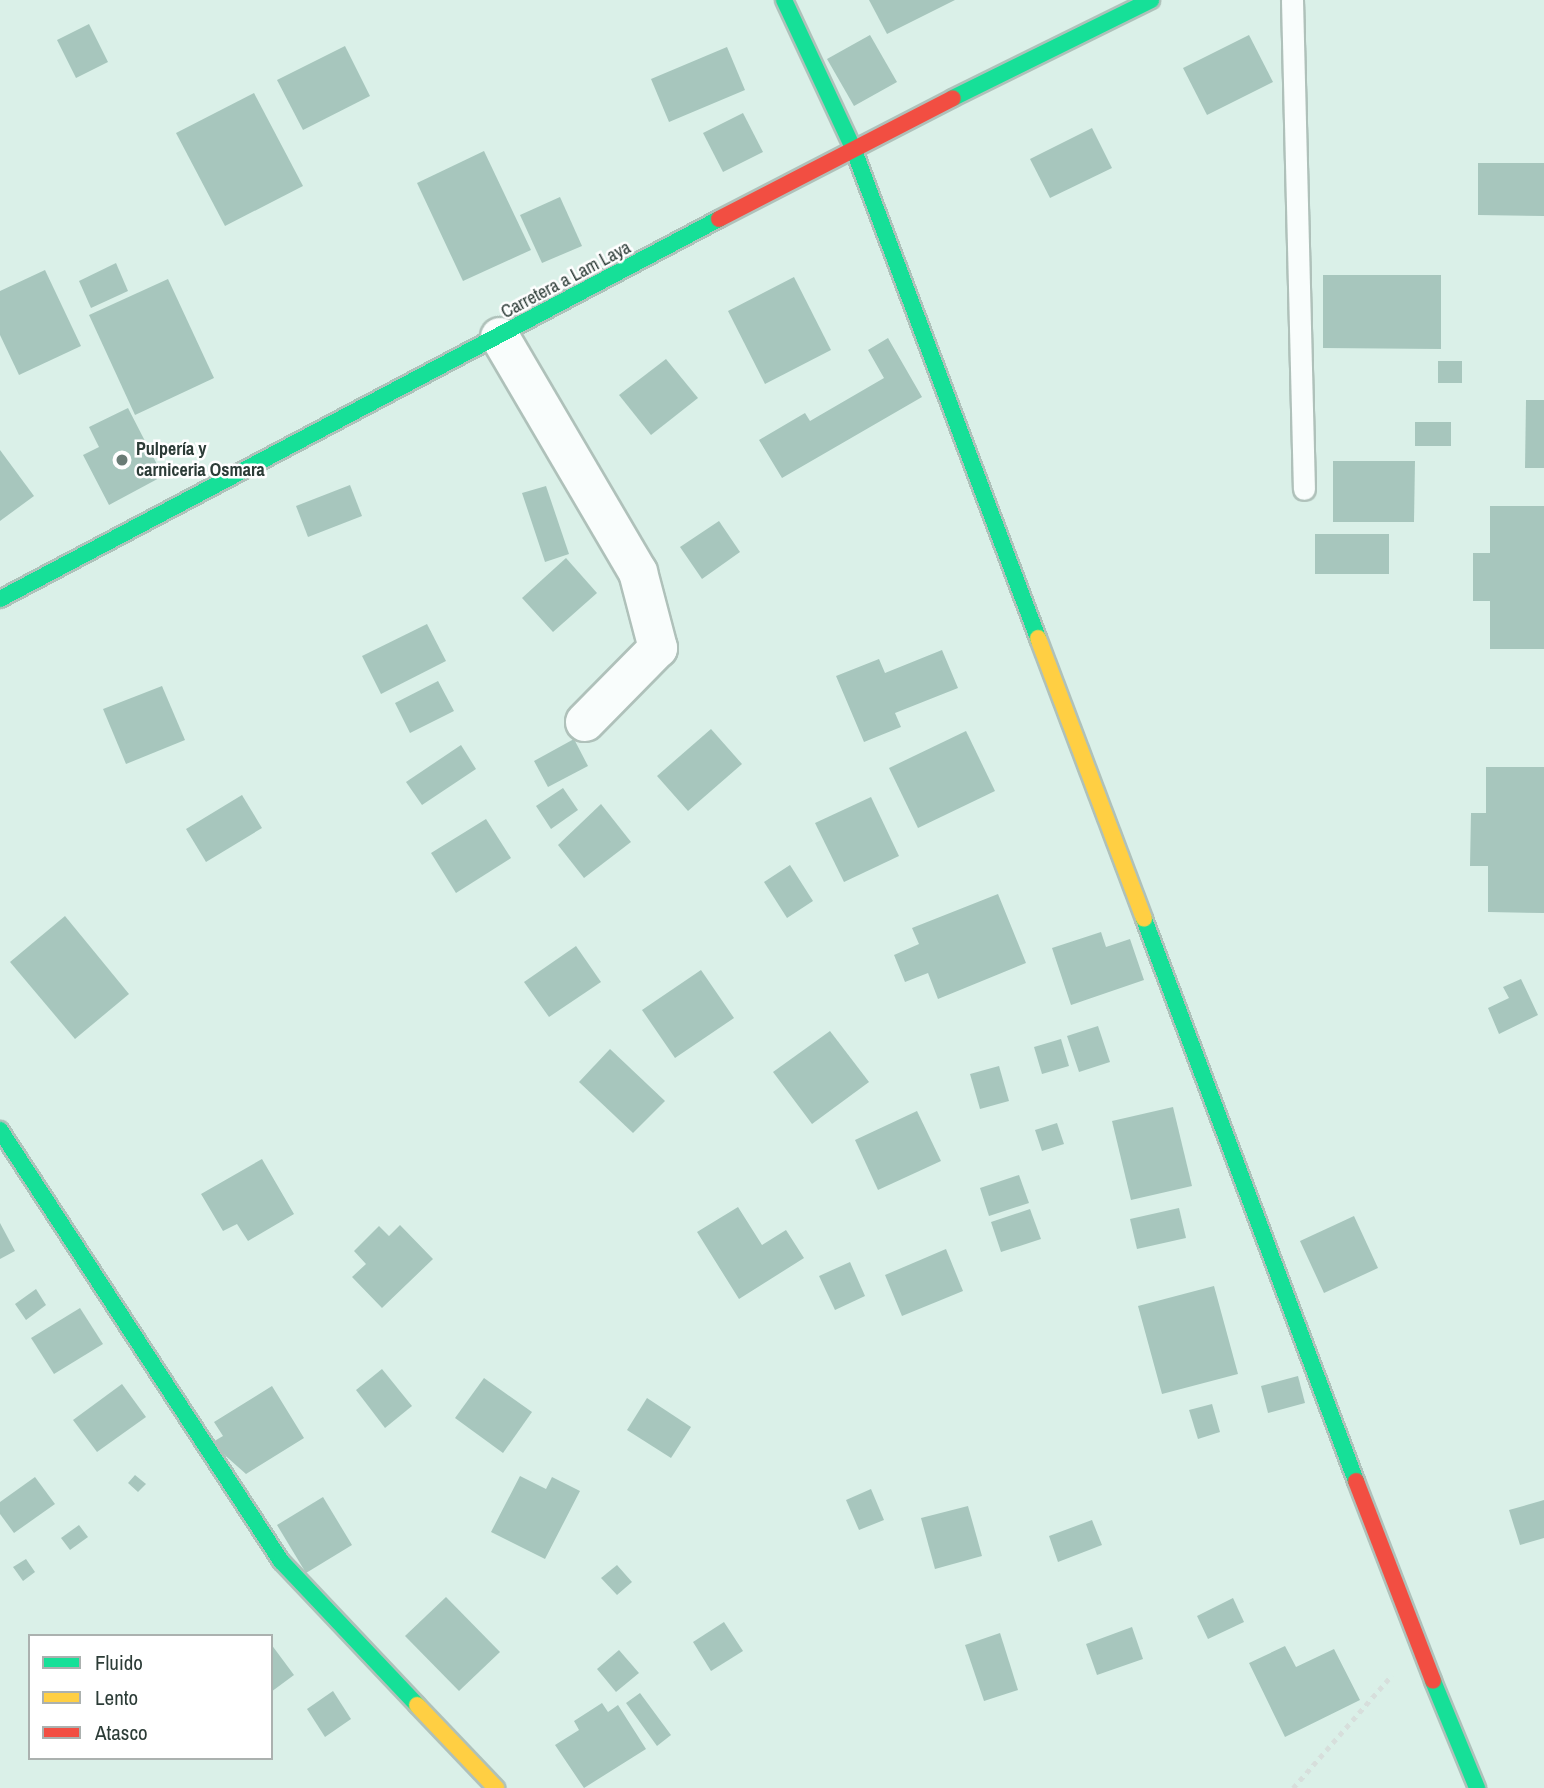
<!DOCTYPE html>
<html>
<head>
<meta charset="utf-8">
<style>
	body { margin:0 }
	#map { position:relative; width:1544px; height:1788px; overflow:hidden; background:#daf0e8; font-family:"Archivo Narrow",sans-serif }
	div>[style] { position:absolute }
	.building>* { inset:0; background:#a7c6bd }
	.path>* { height:4.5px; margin-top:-2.25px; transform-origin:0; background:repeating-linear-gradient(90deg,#d7dfdc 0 5px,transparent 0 10px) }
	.roads { filter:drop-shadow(2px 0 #afc1ba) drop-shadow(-2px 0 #afc1ba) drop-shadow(0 2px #afc1ba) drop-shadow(0 -2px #afc1ba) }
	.lane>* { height:21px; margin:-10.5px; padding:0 10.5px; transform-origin:10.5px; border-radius:10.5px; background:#f9fdfc }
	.street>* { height:38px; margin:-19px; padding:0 19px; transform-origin:19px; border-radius:19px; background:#f9fdfc }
	.fast>* { height:16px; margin:-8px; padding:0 8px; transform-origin:8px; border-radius:8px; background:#16e098 }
	.slow>* { height:16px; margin:-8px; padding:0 8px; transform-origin:8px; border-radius:8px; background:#ffcf43 }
	.jam>* { height:16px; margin:-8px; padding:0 8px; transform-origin:8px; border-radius:8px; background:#f24e42 }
	.dots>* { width:19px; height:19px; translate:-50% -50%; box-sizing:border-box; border:4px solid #fff; border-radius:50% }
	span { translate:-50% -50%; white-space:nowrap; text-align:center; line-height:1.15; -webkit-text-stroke:5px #fff; paint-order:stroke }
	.street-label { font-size:18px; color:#2c3c37 }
	.poi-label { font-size:18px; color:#2c3c37; font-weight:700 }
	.left { translate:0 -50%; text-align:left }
	.legend { position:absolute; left:28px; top:1634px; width:245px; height:126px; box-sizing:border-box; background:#fff; border:2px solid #abb1af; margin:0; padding:9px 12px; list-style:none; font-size:21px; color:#2c3c37 }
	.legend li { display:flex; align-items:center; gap:14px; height:35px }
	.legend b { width:35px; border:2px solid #abb1af }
</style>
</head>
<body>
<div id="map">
	<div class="building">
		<i style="clip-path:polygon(869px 0,955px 0,887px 34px)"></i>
		<i style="clip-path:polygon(89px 24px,108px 62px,76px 78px,57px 40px)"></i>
		<i style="clip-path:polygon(870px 35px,897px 82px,854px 106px,827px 59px)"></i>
		<i style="clip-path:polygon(1249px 35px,1273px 82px,1207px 115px,1183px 68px)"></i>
		<i style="clip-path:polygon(345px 46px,370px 96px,303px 130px,277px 80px)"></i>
		<i style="clip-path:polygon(727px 47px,745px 90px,669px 122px,651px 79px)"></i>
		<i style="clip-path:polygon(254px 93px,303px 186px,225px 226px,176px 133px)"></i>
		<i style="clip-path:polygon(743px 113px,763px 152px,723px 172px,703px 133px)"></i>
		<i style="clip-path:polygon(1092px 128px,1112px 168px,1050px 198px,1030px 159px)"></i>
		<i style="clip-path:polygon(484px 151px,531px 250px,463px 281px,417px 183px)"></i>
		<i style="clip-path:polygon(1478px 163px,1544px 163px,1544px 216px,1478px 215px)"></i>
		<i style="clip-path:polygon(560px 197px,582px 246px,542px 263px,520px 215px)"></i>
		<i style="clip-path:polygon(116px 263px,128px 291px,91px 308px,79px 281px)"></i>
		<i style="clip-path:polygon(45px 270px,81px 346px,19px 375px,0 335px,0 291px)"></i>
		<i style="clip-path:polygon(1323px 275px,1441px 275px,1441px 349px,1323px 348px)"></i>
		<i style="clip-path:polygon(794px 277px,831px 350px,765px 384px,728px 311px)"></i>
		<i style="clip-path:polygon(168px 279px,214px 378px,135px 415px,89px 315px)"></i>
		<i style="clip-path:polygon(888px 338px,922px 397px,782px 478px,759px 440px,805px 413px,810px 421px,884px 378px,868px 350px)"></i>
		<i style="clip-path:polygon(666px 359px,698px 398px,651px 435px,619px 395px)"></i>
		<i style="clip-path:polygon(1438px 361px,1462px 361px,1462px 383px,1438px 383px)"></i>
		<i style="clip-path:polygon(1526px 400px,1544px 400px,1544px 468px,1525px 468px)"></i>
		<i style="clip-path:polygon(128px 408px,163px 476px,109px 505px,83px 455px,99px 447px,89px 427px)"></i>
		<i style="clip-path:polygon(1415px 422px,1451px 422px,1451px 446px,1415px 446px)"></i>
		<i style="clip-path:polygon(0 450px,34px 496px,0 521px)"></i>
		<i style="clip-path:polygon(1333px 461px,1415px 461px,1414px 522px,1333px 522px)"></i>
		<i style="clip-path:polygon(350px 485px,362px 516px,308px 537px,296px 506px)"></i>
		<i style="clip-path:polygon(546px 486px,569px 554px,545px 562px,522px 493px)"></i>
		<i style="clip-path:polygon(1490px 506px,1544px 506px,1544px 649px,1490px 649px,1490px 601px,1473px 601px,1473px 553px,1490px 553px)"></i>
		<i style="clip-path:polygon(719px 521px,740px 552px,702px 579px,680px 547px)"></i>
		<i style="clip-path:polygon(1315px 534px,1389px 534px,1389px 574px,1315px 574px)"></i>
		<i style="clip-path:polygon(566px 558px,597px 593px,553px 632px,522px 598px)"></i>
		<i style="clip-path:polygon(427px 624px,446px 661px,381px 694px,362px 656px)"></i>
		<i style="clip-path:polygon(942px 650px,958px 688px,895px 713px,901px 727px,864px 742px,836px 676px,879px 659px,885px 673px)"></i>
		<i style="clip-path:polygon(438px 681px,454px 711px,410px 733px,395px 703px)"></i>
		<i style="clip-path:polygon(162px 686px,185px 740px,126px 764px,103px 709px)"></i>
		<i style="clip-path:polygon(711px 729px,742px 764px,688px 811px,657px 776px)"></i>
		<i style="clip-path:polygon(966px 731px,995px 791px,918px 828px,889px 768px)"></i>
		<i style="clip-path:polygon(574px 739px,588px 766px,548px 787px,534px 761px)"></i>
		<i style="clip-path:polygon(461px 745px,476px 769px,422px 805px,406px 782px)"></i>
		<i style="clip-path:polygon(1486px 767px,1544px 767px,1544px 913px,1488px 912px,1488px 866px,1470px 866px,1471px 813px,1486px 813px)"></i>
		<i style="clip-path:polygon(563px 788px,578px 810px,551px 829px,536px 806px)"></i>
		<i style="clip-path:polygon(242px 795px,262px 828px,206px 862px,186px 829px)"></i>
		<i style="clip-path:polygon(871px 797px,899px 856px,844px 882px,815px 823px)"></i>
		<i style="clip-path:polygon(601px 804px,631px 842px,584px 878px,558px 845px)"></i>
		<i style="clip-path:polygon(486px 819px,511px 858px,456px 893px,431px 853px)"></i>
		<i style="clip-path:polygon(790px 865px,813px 901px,787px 918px,764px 882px)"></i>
		<i style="clip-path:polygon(998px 894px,1026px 963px,938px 999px,928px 973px,905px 982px,894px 955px,919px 944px,912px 928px)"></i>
		<i style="clip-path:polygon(65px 916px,129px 994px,75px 1039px,10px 962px)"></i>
		<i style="clip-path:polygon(1101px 932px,1106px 947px,1130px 939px,1144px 980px,1071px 1005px,1052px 948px)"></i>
		<i style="clip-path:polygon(576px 946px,601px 982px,549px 1017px,524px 982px)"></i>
		<i style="clip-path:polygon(701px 970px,734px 1018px,675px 1058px,642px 1010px)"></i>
		<i style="clip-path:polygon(1521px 979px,1538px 1015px,1499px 1034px,1488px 1008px,1509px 998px,1503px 987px)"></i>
		<i style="clip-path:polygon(1098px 1026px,1110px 1062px,1079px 1072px,1067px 1036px)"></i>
		<i style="clip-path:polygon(830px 1031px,869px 1082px,812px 1124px,773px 1072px)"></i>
		<i style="clip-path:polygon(1061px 1039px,1069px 1066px,1042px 1074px,1034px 1047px)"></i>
		<i style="clip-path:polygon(610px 1049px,665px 1101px,633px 1133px,579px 1082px)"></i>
		<i style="clip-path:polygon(999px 1066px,1009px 1101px,980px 1109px,970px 1074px)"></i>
		<i style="clip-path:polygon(1173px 1107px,1192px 1186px,1131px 1200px,1112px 1121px)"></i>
		<i style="clip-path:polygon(917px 1111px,941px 1161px,878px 1190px,855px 1140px)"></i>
		<i style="clip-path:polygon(1057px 1123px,1064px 1144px,1042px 1151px,1035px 1130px)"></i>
		<i style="clip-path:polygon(262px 1159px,294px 1214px,248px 1241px,237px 1224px,223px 1231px,201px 1194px)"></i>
		<i style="clip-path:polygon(1019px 1175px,1029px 1203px,989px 1216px,980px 1188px)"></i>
		<i style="clip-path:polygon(738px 1207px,762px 1245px,786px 1230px,804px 1258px,739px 1299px,697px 1232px)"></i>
		<i style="clip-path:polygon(1179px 1208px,1186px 1238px,1137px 1249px,1130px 1219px)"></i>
		<i style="clip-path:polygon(1030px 1209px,1041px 1239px,1001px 1252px,991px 1222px)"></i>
		<i style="clip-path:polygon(1354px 1216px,1378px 1268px,1324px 1293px,1300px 1241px)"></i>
		<i style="clip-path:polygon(0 1223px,15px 1251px,0 1259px)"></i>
		<i style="clip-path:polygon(400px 1225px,433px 1259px,382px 1308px,352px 1277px,366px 1264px,354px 1251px,379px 1226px,389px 1236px)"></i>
		<i style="clip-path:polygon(946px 1249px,963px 1291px,902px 1316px,885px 1275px)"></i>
		<i style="clip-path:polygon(850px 1262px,865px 1296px,835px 1310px,819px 1276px)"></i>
		<i style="clip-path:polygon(1214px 1286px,1238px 1374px,1162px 1394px,1138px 1306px)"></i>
		<i style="clip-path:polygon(36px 1289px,46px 1305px,26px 1320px,15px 1304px)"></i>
		<i style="clip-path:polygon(80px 1308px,103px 1344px,54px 1374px,31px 1338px)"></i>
		<i style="clip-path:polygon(382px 1369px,412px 1406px,385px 1428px,356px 1390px)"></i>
		<i style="clip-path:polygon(1298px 1376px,1305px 1403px,1268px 1413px,1261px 1386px)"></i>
		<i style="clip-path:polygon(484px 1378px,532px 1412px,503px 1453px,455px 1418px)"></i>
		<i style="clip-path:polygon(122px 1384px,146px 1417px,97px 1452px,73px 1420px)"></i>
		<i style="clip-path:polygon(272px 1386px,304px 1438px,246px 1474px,211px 1443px,223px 1436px,214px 1422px)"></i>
		<i style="clip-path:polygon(647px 1398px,691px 1427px,671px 1458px,627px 1430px)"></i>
		<i style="clip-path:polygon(1212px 1404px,1220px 1432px,1198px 1439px,1189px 1410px)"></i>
		<i style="clip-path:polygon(135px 1475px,146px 1484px,138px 1492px,128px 1483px)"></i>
		<i style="clip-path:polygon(520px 1476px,546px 1489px,552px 1477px,580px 1491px,545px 1559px,491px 1532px)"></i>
		<i style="clip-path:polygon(35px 1477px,55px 1504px,14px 1533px,0 1514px,0 1502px)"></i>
		<i style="clip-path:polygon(871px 1489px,884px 1520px,859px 1530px,846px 1500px)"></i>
		<i style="clip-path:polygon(323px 1497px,352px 1545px,306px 1573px,277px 1525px)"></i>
		<i style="clip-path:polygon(1544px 1500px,1544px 1538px,1520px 1545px,1509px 1510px)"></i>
		<i style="clip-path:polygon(968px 1506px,982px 1556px,935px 1569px,921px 1518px)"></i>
		<i style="clip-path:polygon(1092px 1520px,1102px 1545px,1058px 1562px,1049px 1536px)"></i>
		<i style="clip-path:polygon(79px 1525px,88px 1537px,70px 1550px,61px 1538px)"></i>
		<i style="clip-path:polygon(26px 1559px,35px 1572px,23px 1581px,13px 1567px)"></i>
		<i style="clip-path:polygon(617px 1565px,632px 1582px,617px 1595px,601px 1578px)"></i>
		<i style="clip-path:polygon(446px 1597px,500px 1652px,459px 1691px,405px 1636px)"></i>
		<i style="clip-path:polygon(1233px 1598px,1244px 1622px,1208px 1639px,1197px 1616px)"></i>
		<i style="clip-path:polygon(724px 1622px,743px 1651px,711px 1671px,693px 1642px)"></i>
		<i style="clip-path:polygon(1132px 1627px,1143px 1659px,1097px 1675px,1086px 1644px)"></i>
		<i style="clip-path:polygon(1000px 1633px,1018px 1690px,984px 1701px,965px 1645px)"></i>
		<i style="clip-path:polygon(271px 1644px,294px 1675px,271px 1692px)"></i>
		<i style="clip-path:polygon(1285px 1646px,1296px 1667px,1334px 1649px,1360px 1700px,1285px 1737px,1249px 1663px)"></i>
		<i style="clip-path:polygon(619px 1650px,639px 1673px,616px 1692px,597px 1669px)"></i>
		<i style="clip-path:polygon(333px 1691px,351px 1719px,325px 1737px,307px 1709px)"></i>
		<i style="clip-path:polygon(640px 1693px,671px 1735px,657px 1746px,626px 1703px)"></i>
		<i style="clip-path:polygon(602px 1703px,608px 1712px,618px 1705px,646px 1749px,584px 1788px,555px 1745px,579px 1730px,574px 1721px)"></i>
	</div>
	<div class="path">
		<i style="left:1293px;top:1788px;width:150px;rotate:-48.8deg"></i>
	</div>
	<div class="roads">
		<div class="lane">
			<i style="left:1292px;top:0;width:489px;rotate:88.6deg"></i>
		</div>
		<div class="street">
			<i style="left:500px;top:337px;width:273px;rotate:59.6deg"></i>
			<i style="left:638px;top:572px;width:79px;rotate:75.3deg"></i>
			<i style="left:658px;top:648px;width:104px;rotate:134.6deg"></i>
		</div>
		<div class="fast">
			<i style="left:784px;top:0;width:163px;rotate:65deg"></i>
			<i style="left:853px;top:148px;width:524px;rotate:69.32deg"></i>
			<i style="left:953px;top:98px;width:221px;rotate:-26.3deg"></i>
			<i style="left:0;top:599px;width:813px;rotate:-27.86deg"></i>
			<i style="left:1144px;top:919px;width:601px;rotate:69.33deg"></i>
			<i style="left:0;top:1130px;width:515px;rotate:56.9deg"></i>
			<i style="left:281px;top:1561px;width:198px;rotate:46.6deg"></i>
			<i style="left:1433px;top:1681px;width:116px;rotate:67.6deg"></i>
		</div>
		<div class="slow">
			<i style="left:1038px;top:638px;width:300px;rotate:69.3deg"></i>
			<i style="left:417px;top:1705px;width:115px;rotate:46.4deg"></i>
		</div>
		<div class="jam">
			<i style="left:719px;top:219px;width:263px;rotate:-27.3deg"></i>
			<i style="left:1356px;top:1481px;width:214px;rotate:68.9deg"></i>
		</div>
	</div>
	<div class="dots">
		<i style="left:122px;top:460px;background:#697b75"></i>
	</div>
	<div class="street-label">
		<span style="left:566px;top:280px;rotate:-28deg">Carretera a Lam Laya</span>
	</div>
	<div class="poi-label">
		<span class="left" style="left:136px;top:460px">Pulpería y<br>carniceria Osmara</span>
	</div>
	<ul class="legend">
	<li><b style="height:9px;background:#16e098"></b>Fluido</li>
	<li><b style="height:9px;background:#ffcf43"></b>Lento</li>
	<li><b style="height:9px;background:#f24e42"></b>Atasco</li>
	</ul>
</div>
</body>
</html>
